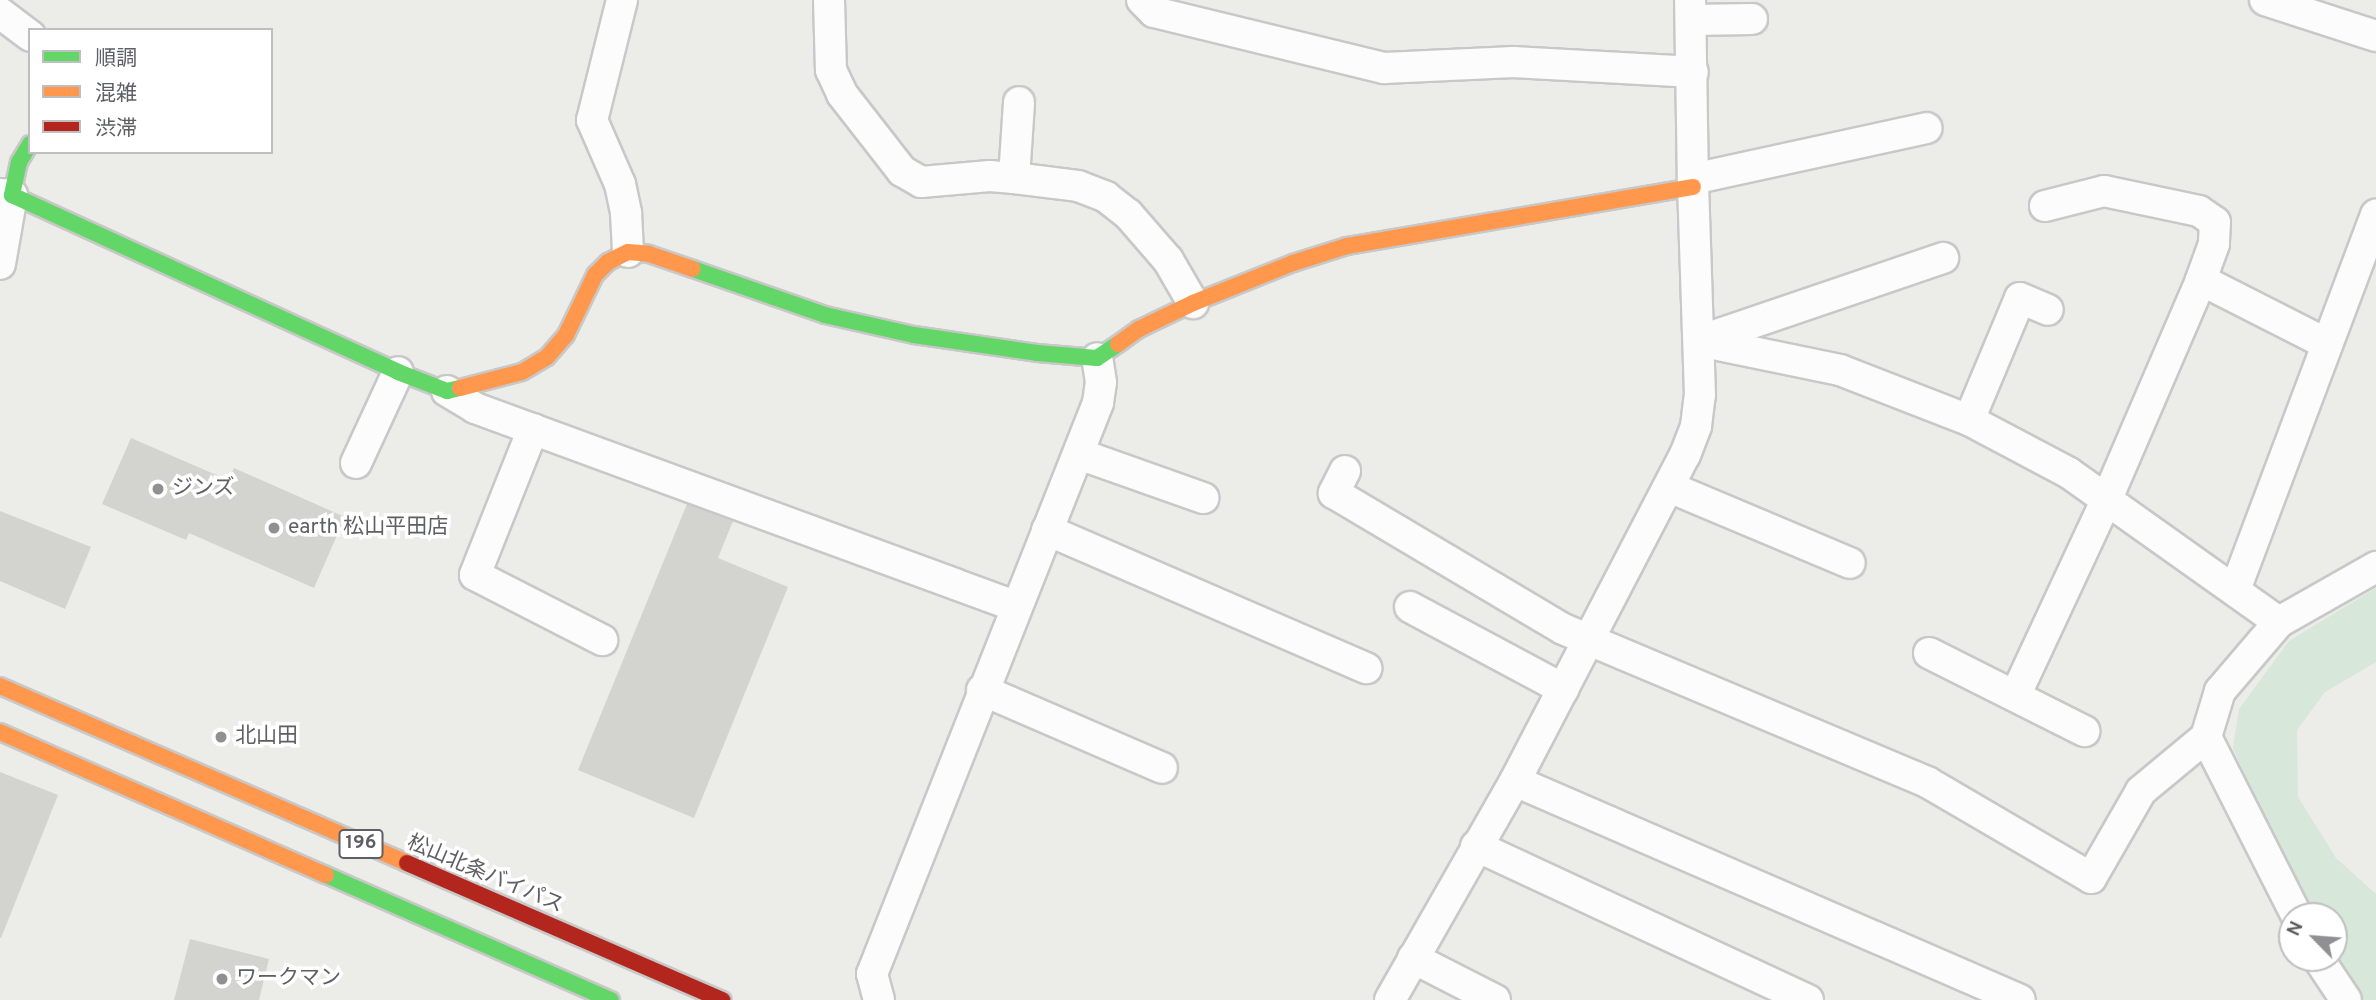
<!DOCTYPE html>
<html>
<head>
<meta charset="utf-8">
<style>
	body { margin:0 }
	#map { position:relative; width:2376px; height:1000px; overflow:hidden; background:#ecece8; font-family:Overpass,"Noto Sans JP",sans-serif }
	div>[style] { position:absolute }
	.green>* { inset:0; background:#d7e7d9 }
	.building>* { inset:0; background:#d3d3d0 }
	.roads { filter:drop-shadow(2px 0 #c8c8c8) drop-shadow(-2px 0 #c8c8c8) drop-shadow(0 2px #c8c8c8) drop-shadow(0 -2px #c8c8c8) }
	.street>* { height:30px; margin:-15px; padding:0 15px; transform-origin:15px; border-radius:15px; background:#fcfcfc }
	.fast>* { height:16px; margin:-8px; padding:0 8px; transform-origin:8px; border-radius:8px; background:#63d668 }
	.slow>* { height:16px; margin:-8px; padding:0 8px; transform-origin:8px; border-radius:8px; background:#ff974d }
	.jam>* { height:16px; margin:-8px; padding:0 8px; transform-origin:8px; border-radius:8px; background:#b3261e }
	.dots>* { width:19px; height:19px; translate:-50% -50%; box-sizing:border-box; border:4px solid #fff; border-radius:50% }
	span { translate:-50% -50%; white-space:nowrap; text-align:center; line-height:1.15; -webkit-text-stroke:7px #fff; paint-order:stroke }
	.shield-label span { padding:2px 5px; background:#fff; border:2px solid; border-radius:5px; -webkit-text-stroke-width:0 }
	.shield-label { font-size:19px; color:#5e5f64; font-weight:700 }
	.poi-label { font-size:21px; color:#5e5f64 }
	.left { translate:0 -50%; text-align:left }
	.street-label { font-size:21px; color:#5e5f64 }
	.legend { position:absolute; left:28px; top:28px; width:245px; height:126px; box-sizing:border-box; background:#fff; border:2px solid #bfbfc1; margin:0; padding:9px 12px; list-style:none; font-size:21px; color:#5e5f64 }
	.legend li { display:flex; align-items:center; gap:14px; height:35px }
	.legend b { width:35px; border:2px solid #bfbfc1 }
	.north { position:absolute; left:2278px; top:902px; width:70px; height:70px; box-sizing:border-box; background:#fff; border:2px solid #bfbfc1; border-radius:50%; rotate:295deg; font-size:19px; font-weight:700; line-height:28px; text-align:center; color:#5e5f64 }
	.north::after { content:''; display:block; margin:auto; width:24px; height:32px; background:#909092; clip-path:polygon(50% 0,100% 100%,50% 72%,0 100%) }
</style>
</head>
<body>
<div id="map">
	<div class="green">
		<i style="clip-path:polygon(2376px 588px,2376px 662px,2325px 692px,2297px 730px,2298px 797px,2336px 858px,2376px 894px,2376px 1000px,2363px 1000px,2334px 953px,2334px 916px,2313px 916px,2290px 875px,2233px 748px,2239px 709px,2289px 641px)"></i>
	</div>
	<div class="building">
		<i style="clip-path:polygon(131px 438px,228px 480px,234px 468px,345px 517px,314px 588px,189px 533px,186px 540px,102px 504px)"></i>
		<i style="clip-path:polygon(687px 504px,733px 521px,718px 558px,788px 587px,694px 818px,578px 770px)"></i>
		<i style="clip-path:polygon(0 511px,91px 547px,65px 609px,0 581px)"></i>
		<i style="clip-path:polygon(0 772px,58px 795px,1px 938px,0 938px)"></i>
		<i style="clip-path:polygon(190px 939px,269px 959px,259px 1000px,174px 1000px)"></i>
	</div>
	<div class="roads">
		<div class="street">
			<i style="left:622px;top:0;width:124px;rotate:104deg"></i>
			<i style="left:592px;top:120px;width:70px;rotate:66.4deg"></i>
			<i style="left:620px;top:184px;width:30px;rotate:78deg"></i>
			<i style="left:626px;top:213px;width:39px;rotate:87deg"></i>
			<i style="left:829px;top:0;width:70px;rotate:88.4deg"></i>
			<i style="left:831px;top:70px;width:26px;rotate:65deg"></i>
			<i style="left:842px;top:94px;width:98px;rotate:52.1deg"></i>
			<i style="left:902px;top:171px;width:22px;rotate:30deg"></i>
			<i style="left:921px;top:182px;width:69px;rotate:-5deg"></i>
			<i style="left:990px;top:176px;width:24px;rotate:5deg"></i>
			<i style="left:1014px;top:178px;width:64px;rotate:7.1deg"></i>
			<i style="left:1078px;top:186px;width:30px;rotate:21deg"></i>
			<i style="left:1106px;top:197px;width:28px;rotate:38deg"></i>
			<i style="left:1128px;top:214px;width:61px;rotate:49deg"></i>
			<i style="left:1168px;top:260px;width:50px;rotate:59.8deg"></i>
			<i style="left:1142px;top:0;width:17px;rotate:45deg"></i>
			<i style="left:1154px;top:12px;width:237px;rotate:13.7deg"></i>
			<i style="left:1384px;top:68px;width:130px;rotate:-2.6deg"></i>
			<i style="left:1514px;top:62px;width:179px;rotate:3.2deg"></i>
			<i style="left:2265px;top:0;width:117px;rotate:18deg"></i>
			<i style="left:0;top:13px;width:38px;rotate:37deg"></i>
			<i style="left:1691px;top:20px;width:61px;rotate:-0.9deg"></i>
			<i style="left:1014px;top:178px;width:76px;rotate:-86.2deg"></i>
			<i style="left:1693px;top:179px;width:239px;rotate:-12.3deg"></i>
			<i style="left:0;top:194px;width:12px;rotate:5deg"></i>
			<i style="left:12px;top:195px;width:70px;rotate:99.9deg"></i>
			<i style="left:2045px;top:206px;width:61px;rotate:-14.3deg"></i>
			<i style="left:2104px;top:191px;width:97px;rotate:11.9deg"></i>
			<i style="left:2199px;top:211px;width:19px;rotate:35deg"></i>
			<i style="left:2215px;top:222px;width:22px;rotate:93deg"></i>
			<i style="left:2214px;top:244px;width:38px;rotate:110deg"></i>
			<i style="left:1699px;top:341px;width:144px;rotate:11.6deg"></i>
			<i style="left:1840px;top:370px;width:138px;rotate:21.2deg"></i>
			<i style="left:1969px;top:420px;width:113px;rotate:27.9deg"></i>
			<i style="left:2069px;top:473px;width:257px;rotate:35.4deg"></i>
			<i style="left:2279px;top:622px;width:91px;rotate:130.5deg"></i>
			<i style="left:2220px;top:691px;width:48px;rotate:106.9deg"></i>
			<i style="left:2206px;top:737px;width:201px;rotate:63.1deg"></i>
			<i style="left:1699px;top:341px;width:258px;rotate:-18.8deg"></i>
			<i style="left:447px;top:391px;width:33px;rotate:31deg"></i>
			<i style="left:475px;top:408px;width:575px;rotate:20.14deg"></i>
			<i style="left:1969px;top:420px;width:132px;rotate:-67.3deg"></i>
			<i style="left:2020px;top:298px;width:30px;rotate:23deg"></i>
			<i style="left:533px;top:429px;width:157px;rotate:111.7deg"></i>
			<i style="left:475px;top:575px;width:143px;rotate:27.1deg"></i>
			<i style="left:1079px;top:454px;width:132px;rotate:19.5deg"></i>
			<i style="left:356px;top:463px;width:100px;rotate:-65.2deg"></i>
			<i style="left:1345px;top:471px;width:25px;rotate:117deg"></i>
			<i style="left:1334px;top:493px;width:266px;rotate:30.7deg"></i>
			<i style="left:1563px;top:629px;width:395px;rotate:22.8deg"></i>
			<i style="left:1927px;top:782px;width:190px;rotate:30.3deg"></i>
			<i style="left:2091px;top:878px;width:100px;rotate:-60.1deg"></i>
			<i style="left:2141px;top:791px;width:85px;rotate:-39.7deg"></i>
			<i style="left:1669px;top:487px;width:196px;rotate:22.8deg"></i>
			<i style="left:1047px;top:530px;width:348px;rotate:23.4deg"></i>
			<i style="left:2235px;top:590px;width:401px;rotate:-69.4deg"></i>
			<i style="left:1410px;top:607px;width:174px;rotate:28.2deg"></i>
			<i style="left:2279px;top:622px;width:112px;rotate:-29.6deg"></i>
			<i style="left:1929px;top:653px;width:174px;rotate:26.7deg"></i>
			<i style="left:982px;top:690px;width:196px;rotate:23.4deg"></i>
			<i style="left:2016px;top:694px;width:213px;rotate:-65deg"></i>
			<i style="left:2106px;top:501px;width:241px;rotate:-66.7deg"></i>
			<i style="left:2201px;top:280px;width:141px;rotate:26.9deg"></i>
			<i style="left:1515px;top:781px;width:550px;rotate:23.44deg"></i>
			<i style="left:1476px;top:846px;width:366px;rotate:24.9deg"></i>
			<i style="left:1413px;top:958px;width:92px;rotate:27.1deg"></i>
			<i style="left:2318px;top:958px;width:50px;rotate:56.3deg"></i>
			<i style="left:879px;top:1000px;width:27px;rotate:-105deg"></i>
			<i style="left:872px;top:974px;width:614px;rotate:-68.41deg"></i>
			<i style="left:1098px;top:403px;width:21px;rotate:-82deg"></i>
			<i style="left:1101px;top:382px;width:24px;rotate:-99deg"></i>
			<i style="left:1390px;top:1000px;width:252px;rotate:-60.3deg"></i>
			<i style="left:1515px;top:781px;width:368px;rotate:-62.5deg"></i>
			<i style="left:1685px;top:455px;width:31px;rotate:-69deg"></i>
			<i style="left:1696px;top:426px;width:31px;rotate:-83deg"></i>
			<i style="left:1700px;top:395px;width:208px;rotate:-91.9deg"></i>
			<i style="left:1693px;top:187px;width:187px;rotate:-90.9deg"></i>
		</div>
		<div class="fast">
			<i style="left:30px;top:144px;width:21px;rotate:121deg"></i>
			<i style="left:19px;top:162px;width:34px;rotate:102deg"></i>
			<i style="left:12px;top:195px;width:425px;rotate:24.6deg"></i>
			<i style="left:398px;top:372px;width:53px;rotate:21.2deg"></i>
			<i style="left:447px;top:391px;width:13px;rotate:-13deg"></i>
			<i style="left:693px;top:269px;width:140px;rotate:19.2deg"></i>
			<i style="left:825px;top:315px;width:91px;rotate:12.7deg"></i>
			<i style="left:914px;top:335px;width:124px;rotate:8.3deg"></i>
			<i style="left:1037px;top:353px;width:60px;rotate:4.8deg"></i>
			<i style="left:1097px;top:358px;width:25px;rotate:-34deg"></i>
			<i style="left:326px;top:875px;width:311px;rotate:23.7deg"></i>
		</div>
		<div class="slow">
			<i style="left:1118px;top:344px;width:26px;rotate:-36deg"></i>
			<i style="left:1139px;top:329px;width:60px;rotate:-25.7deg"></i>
			<i style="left:1193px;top:303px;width:108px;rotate:-21.8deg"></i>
			<i style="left:1293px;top:263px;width:57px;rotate:-17.5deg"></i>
			<i style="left:1347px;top:246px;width:351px;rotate:-9.7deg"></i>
			<i style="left:460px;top:388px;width:64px;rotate:-14.5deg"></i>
			<i style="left:522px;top:372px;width:29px;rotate:-31deg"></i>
			<i style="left:547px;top:357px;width:29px;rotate:-49deg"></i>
			<i style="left:566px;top:335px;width:67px;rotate:-64.2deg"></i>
			<i style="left:595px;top:275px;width:18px;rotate:-45deg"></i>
			<i style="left:608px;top:262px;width:22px;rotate:-27deg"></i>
			<i style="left:628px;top:252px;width:21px;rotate:5deg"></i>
			<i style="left:649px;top:254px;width:46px;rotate:18.8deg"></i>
			<i style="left:0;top:686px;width:444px;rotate:23.5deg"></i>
			<i style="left:0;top:732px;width:356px;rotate:23.7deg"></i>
		</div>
		<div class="jam">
			<i style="left:407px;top:863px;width:344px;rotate:23.5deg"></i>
		</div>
	</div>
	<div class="dots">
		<i style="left:158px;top:489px;background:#909092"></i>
		<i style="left:274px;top:528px;background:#909092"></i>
		<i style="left:221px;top:737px;background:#909092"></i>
		<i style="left:222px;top:979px;background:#909092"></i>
	</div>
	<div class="shield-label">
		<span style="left:361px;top:844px">196</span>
	</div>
	<div class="poi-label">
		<span class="left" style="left:172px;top:489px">ジンズ</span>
		<span class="left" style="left:288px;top:528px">earth 松山平田店</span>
		<span class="left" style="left:235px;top:737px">北山田</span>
		<span class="left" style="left:236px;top:979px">ワークマン</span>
	</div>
	<div class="street-label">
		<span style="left:485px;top:875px;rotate:23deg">松山北条バイパス</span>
	</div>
	<ul class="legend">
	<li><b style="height:9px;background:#63d668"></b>順調</li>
	<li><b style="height:9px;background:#ff974d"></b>混雑</li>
	<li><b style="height:9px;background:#b3261e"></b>渋滞</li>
	</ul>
	<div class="north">N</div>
</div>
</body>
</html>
